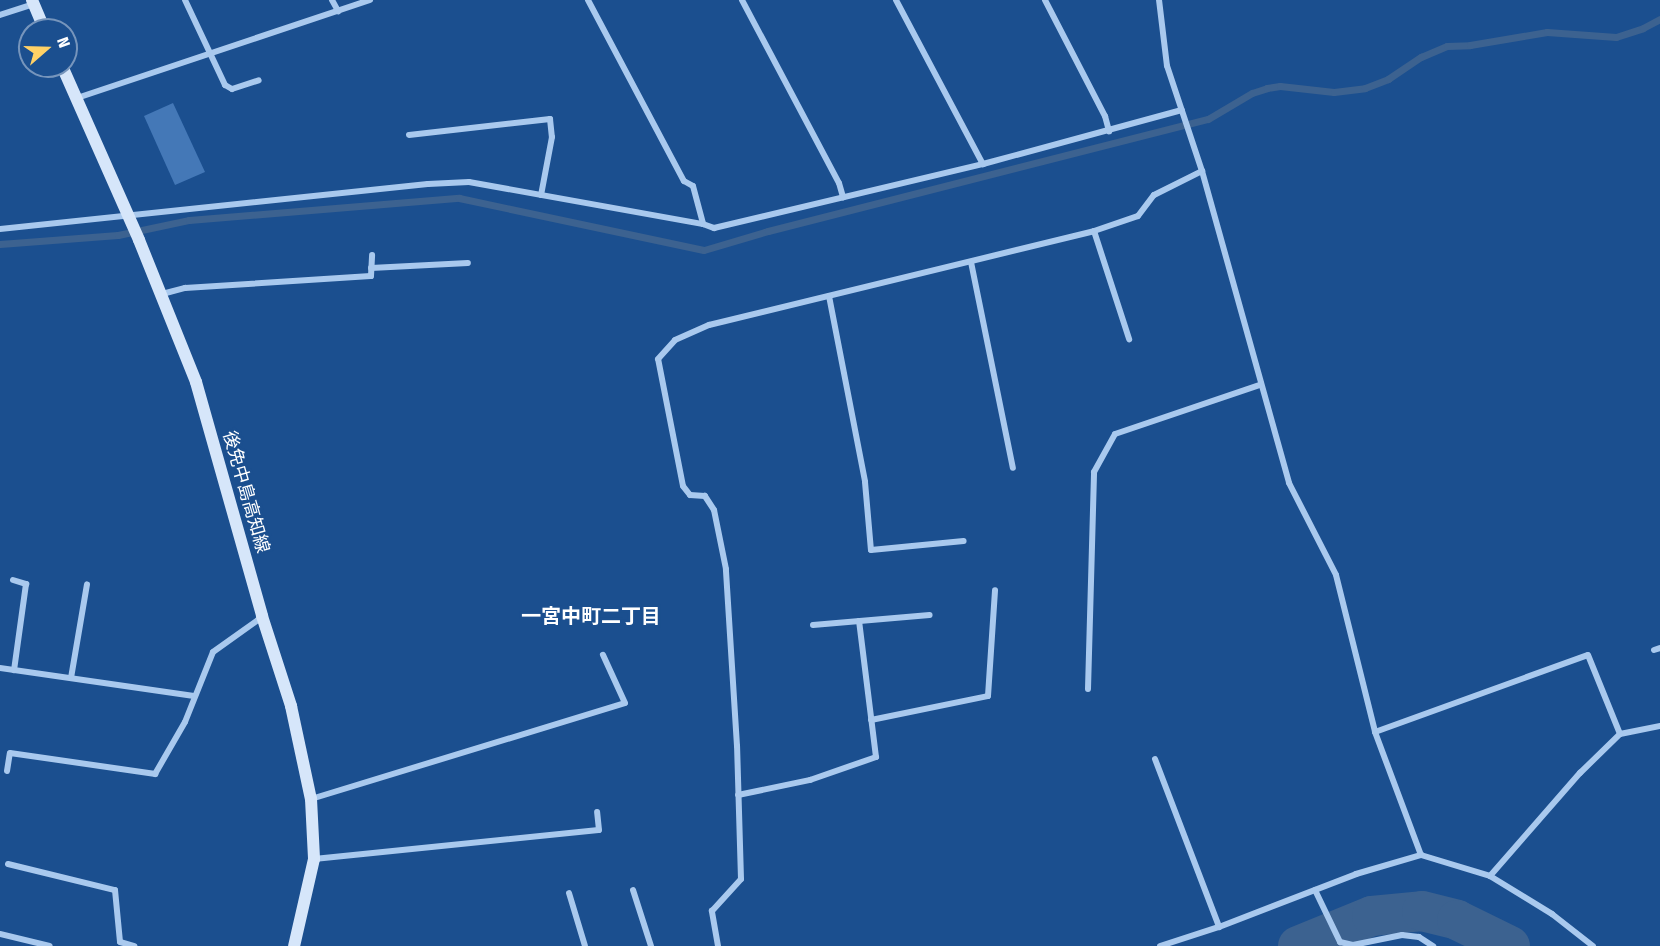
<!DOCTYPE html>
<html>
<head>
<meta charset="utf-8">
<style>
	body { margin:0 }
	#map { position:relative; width:1660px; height:946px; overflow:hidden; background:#1b4f8f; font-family:"Fira Sans Condensed","Noto Sans JP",sans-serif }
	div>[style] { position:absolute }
	.stream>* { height:7px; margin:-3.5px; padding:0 3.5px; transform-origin:3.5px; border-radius:3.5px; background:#3c6290 }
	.river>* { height:40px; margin:-20px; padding:0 20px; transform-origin:20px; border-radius:20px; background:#3c6290 }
	.building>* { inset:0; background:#4478b7 }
	.minor>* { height:6px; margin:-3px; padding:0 3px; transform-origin:3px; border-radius:3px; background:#a9c9ee }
	.secondary>* { height:12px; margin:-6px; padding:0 6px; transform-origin:6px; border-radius:6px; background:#d6e6fa }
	span { translate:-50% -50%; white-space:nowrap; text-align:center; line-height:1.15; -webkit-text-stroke:5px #1b4f8f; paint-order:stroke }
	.street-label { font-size:18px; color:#fff }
	.neighbourhood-label { font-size:20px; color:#fff; font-weight:700 }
	.north { position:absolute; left:18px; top:18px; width:60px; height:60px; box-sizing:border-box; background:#1b4f8f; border:2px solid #7695bc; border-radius:50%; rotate:70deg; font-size:16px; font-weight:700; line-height:24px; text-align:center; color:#fff }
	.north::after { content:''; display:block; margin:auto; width:21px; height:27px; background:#ffd166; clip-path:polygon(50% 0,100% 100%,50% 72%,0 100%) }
</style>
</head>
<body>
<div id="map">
	<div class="stream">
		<i style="left:0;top:244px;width:118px;rotate:-4.4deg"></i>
		<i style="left:118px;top:235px;width:73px;rotate:-11.9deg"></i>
		<i style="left:189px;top:220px;width:271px;rotate:-4.7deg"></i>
		<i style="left:459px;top:198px;width:250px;rotate:12deg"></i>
		<i style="left:704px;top:250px;width:67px;rotate:-16.5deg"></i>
		<i style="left:768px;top:231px;width:454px;rotate:-14.3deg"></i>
		<i style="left:1208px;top:119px;width:51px;rotate:-30.6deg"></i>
		<i style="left:1252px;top:93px;width:16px;rotate:-18deg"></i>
		<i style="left:1267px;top:88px;width:13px;rotate:-9deg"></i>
		<i style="left:1280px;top:86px;width:54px;rotate:6.3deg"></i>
		<i style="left:1334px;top:92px;width:31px;rotate:-7deg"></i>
		<i style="left:1365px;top:88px;width:25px;rotate:-21deg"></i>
		<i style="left:1388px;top:79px;width:40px;rotate:-34deg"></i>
		<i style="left:1421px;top:57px;width:28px;rotate:-23deg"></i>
		<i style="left:1447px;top:46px;width:23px;rotate:-2deg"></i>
		<i style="left:1470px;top:45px;width:78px;rotate:-9.6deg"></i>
		<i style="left:1547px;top:32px;width:69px;rotate:4.1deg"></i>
		<i style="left:1616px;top:37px;width:28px;rotate:-18deg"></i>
		<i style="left:1643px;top:28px;width:19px;rotate:-28deg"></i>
	</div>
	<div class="river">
		<i style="left:1298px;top:946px;width:80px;rotate:-22.1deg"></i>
		<i style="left:1372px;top:916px;width:50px;rotate:-5.7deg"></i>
		<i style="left:1422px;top:911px;width:36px;rotate:14deg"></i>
		<i style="left:1457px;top:920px;width:59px;rotate:26.1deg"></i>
	</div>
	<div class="building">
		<i style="clip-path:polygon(173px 103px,205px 172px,175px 185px,144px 116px)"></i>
	</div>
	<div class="minor">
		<i style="left:185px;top:0;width:94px;rotate:64.8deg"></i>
		<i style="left:225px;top:85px;width:8px;rotate:30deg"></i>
		<i style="left:232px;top:89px;width:28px;rotate:-18deg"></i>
		<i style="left:332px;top:0;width:13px;rotate:61deg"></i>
		<i style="left:588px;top:0;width:205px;rotate:62.1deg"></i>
		<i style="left:684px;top:181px;width:10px;rotate:29deg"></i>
		<i style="left:693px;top:186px;width:39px;rotate:75deg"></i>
		<i style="left:703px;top:224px;width:12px;rotate:20deg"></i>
		<i style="left:714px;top:228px;width:277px;rotate:-13.4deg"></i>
		<i style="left:983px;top:164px;width:206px;rotate:-15.2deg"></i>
		<i style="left:742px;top:0;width:207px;rotate:62.1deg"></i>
		<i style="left:839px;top:183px;width:15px;rotate:74deg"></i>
		<i style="left:896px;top:0;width:186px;rotate:62.1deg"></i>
		<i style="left:1045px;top:0;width:131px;rotate:62.7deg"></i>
		<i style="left:1105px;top:116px;width:16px;rotate:75deg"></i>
		<i style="left:0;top:15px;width:36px;rotate:-18deg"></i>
		<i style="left:77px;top:98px;width:309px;rotate:-18.5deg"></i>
		<i style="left:409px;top:135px;width:142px;rotate:-6.5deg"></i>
		<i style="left:550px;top:119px;width:18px;rotate:84deg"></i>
		<i style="left:552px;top:137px;width:59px;rotate:100.7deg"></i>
		<i style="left:1202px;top:171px;width:324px;rotate:74.4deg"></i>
		<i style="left:1289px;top:483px;width:103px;rotate:62.9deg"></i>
		<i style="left:1336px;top:575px;width:162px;rotate:76deg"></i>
		<i style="left:1375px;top:732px;width:131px;rotate:69.5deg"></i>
		<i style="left:0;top:229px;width:430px;rotate:-6deg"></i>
		<i style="left:428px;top:184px;width:41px;rotate:-2.8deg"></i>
		<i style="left:469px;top:182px;width:238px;rotate:10.2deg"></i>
		<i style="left:1094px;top:231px;width:114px;rotate:72deg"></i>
		<i style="left:971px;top:262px;width:210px;rotate:78.5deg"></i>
		<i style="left:371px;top:268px;width:97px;rotate:-3deg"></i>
		<i style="left:162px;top:294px;width:24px;rotate:-15deg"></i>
		<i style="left:185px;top:288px;width:186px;rotate:-3.7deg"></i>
		<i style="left:371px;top:276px;width:21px;rotate:-87deg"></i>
		<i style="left:829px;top:296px;width:189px;rotate:79deg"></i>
		<i style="left:865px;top:482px;width:68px;rotate:85deg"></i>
		<i style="left:871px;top:550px;width:93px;rotate:-5.5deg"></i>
		<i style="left:13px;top:580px;width:14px;rotate:17deg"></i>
		<i style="left:26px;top:584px;width:87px;rotate:97.9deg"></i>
		<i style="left:813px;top:625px;width:117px;rotate:-4.9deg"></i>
		<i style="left:1654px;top:650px;width:6px;rotate:-18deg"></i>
		<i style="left:0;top:668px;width:196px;rotate:8.2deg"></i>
		<i style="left:71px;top:678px;width:95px;rotate:-80.3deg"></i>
		<i style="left:1088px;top:689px;width:217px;rotate:-88.4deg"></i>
		<i style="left:1094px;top:472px;width:43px;rotate:-61.1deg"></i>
		<i style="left:1115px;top:434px;width:153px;rotate:-18.7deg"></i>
		<i style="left:871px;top:720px;width:119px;rotate:-11.6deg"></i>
		<i style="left:988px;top:696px;width:106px;rotate:-86.2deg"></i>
		<i style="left:1375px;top:732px;width:226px;rotate:-19.9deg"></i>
		<i style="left:1588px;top:655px;width:85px;rotate:67.9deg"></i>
		<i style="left:1155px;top:759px;width:180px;rotate:69.1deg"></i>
		<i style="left:7px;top:771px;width:18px;rotate:-81deg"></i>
		<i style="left:10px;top:753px;width:147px;rotate:8.2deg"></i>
		<i style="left:155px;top:774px;width:60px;rotate:-60deg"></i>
		<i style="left:185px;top:722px;width:75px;rotate:-68.2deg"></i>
		<i style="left:213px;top:652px;width:60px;rotate:-35.5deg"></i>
		<i style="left:738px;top:795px;width:74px;rotate:-11.8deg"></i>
		<i style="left:810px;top:780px;width:70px;rotate:-19.2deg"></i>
		<i style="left:876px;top:757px;width:137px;rotate:-97.1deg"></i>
		<i style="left:311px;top:799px;width:328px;rotate:-17deg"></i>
		<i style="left:625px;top:703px;width:53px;rotate:-114.6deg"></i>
		<i style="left:314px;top:859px;width:286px;rotate:-5.8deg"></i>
		<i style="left:599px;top:830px;width:18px;rotate:-96deg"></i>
		<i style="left:8px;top:864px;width:110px;rotate:13.7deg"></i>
		<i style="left:115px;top:890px;width:52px;rotate:84.5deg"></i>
		<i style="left:120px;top:942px;width:15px;rotate:16deg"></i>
		<i style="left:1490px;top:876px;width:137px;rotate:-48.9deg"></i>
		<i style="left:1580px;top:773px;width:56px;rotate:-44.3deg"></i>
		<i style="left:1620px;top:734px;width:41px;rotate:-11.3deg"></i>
		<i style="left:633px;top:890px;width:59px;rotate:72.2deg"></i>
		<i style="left:1315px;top:890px;width:58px;rotate:64.3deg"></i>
		<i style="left:1340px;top:942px;width:13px;rotate:13deg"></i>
		<i style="left:1353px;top:945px;width:50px;rotate:-11.5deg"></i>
		<i style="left:1402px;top:935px;width:17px;rotate:7deg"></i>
		<i style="left:1419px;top:937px;width:17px;rotate:33deg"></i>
		<i style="left:569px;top:893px;width:55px;rotate:73.2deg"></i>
		<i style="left:0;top:934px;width:51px;rotate:13.5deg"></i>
		<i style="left:718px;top:946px;width:36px;rotate:-100deg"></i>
		<i style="left:712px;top:911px;width:43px;rotate:-47.8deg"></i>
		<i style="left:741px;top:879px;width:133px;rotate:-91.7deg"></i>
		<i style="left:737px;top:746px;width:177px;rotate:-93.6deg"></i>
		<i style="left:726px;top:569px;width:60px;rotate:-101.5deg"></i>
		<i style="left:714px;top:510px;width:17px;rotate:-123deg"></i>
		<i style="left:705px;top:496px;width:15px;rotate:-176deg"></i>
		<i style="left:690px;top:495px;width:11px;rotate:-128deg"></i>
		<i style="left:683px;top:486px;width:129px;rotate:-101.1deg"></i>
		<i style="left:658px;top:359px;width:25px;rotate:-48deg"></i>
		<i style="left:675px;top:340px;width:37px;rotate:-24deg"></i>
		<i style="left:709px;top:325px;width:396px;rotate:-13.7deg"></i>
		<i style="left:1094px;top:231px;width:46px;rotate:-18.8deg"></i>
		<i style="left:1138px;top:216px;width:26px;rotate:-53deg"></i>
		<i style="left:1154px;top:195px;width:54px;rotate:-26.6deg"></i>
		<i style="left:1202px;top:171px;width:111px;rotate:-108.4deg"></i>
		<i style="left:1167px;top:66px;width:66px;rotate:-96.9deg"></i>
		<i style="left:1160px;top:946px;width:62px;rotate:-17.9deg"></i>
		<i style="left:1219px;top:927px;width:147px;rotate:-21.1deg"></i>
		<i style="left:1356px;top:874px;width:68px;rotate:-16.3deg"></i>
		<i style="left:1421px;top:855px;width:72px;rotate:16.9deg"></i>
		<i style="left:1490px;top:876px;width:73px;rotate:31.5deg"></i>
		<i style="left:1552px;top:914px;width:52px;rotate:38deg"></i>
	</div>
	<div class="secondary">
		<i style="left:32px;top:0;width:33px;rotate:67deg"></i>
		<i style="left:62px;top:66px;width:190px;rotate:66.1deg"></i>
		<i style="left:139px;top:240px;width:153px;rotate:68.1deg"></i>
		<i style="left:196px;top:382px;width:243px;rotate:74.2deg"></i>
		<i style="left:262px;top:616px;width:95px;rotate:72.1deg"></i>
		<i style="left:291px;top:706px;width:95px;rotate:77.9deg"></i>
		<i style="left:311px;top:799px;width:60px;rotate:87.1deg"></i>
		<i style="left:314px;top:859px;width:89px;rotate:102.9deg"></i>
	</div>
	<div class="street-label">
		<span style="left:246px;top:492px;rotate:74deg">後免中島高知線</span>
	</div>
	<div class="neighbourhood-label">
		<span style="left:591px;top:616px">一宮中町二丁目</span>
	</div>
	<div class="north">N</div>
</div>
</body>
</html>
